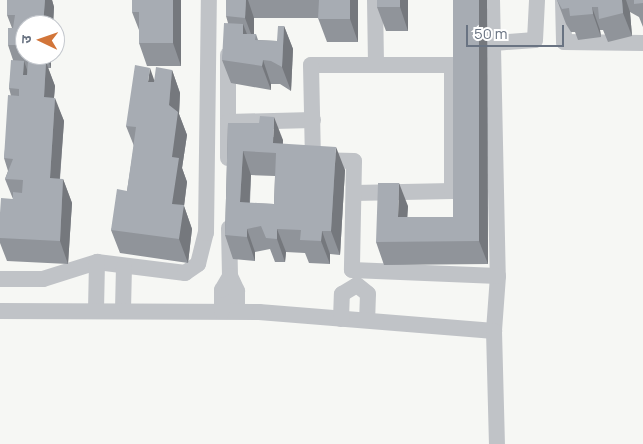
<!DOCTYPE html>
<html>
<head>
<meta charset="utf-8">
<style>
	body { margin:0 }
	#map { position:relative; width:643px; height:444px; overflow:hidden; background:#f6f7f4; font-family:Manrope,"Noto Sans Devanagari",sans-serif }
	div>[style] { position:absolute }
	.minor>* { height:16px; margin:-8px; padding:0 8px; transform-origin:8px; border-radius:8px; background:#c0c3c7 }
	.wall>* { inset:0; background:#90949a }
	.shaded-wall>* { inset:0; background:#75787d }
	.building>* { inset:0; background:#a7acb3 }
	span { translate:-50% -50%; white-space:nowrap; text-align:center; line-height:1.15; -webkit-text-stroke:5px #fff; paint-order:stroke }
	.north { position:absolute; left:15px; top:15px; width:50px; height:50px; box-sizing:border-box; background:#fff; border:1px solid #c3c7cd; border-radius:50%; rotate:273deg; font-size:14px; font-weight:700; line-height:20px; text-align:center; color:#697382 }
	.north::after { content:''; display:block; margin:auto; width:18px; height:22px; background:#d27539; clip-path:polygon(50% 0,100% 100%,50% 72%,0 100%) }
	.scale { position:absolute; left:466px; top:25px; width:98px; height:22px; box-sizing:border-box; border:2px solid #697382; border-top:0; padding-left:6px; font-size:15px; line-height:18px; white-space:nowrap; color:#697382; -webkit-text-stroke:4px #fff; paint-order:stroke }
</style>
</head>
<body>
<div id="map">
	<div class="minor">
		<i style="left:375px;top:0;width:65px;rotate:89.1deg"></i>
		<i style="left:492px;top:0;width:276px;rotate:88.8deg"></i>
		<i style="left:498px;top:276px;width:55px;rotate:94.2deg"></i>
		<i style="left:563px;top:0;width:42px;rotate:88.6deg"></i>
		<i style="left:564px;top:42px;width:79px;rotate:0.7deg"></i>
		<i style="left:494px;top:43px;width:41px;rotate:-4.2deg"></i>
		<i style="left:535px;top:40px;width:40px;rotate:-87.1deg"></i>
		<i style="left:228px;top:122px;width:67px;rotate:-90deg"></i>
		<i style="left:228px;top:158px;width:36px;rotate:-90deg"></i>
		<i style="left:228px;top:122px;width:85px;rotate:-1.3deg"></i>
		<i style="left:354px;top:193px;width:98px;rotate:-1.2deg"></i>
		<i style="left:452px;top:191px;width:126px;rotate:-90deg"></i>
		<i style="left:452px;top:65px;width:141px;rotate:180deg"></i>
		<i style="left:311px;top:65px;width:95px;rotate:88.8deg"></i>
		<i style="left:313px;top:160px;width:41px;rotate:1.4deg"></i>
		<i style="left:354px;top:161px;width:109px;rotate:91.1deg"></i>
		<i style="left:352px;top:270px;width:146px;rotate:2.4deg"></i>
		<i style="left:229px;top:228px;width:48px;rotate:88.8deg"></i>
		<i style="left:230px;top:276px;width:17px;rotate:65deg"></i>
		<i style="left:237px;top:291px;width:20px;rotate:90deg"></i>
		<i style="left:0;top:279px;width:43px"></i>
		<i style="left:43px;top:279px;width:57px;rotate:-17.5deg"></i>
		<i style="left:97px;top:262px;width:89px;rotate:7.1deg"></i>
		<i style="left:185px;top:273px;width:16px;rotate:-35deg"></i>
		<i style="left:198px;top:264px;width:32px;rotate:-76deg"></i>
		<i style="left:206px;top:233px;width:233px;rotate:-89.3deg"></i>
		<i style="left:357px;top:285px;width:14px;rotate:39deg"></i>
		<i style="left:368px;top:294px;width:26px;rotate:92deg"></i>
		<i style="left:96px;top:310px;width:48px;rotate:-88.8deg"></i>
		<i style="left:123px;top:310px;width:43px;rotate:-88.7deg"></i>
		<i style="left:0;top:311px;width:259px;rotate:0.2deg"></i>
		<i style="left:259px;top:312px;width:236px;rotate:4.6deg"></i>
		<i style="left:494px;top:331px;width:113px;rotate:88.5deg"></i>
		<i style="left:222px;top:311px;width:21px;rotate:-90deg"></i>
		<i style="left:222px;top:290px;width:16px;rotate:-60deg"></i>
		<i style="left:341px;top:319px;width:25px;rotate:-88deg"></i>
		<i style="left:342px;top:294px;width:17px;rotate:-31deg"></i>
	</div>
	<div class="wall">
		<i style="clip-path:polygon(7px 0,52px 0,54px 7px,53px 25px,25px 25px,25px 55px,51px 55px,51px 68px,48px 68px,55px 86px,54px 98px,64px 121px,60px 179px,63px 179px,72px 203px,68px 264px,7px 261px,0 243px,0 213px,13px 199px,5px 179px,8px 171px,4px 158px,11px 96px,9px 88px,13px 60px,8px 45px,12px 28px,7px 15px)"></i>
		<i style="clip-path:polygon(132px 0,181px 0,181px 66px,147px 66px,139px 43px,139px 30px,132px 12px)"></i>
		<i style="clip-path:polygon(226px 0,358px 0,358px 42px,327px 42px,318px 18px,254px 18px,254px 34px,256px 34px,258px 40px,277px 41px,284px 26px,293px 49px,291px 91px,280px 84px,271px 84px,271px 90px,231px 83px,222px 60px,228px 23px,226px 16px)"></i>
		<i style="clip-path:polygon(408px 0,408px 31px,386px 31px,377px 7px)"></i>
		<i style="clip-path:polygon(453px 0,487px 0,488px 264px,384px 265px,376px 242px,408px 206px,407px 217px,453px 217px)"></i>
		<i style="clip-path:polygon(557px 0,643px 0,643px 27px,639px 17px,630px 12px,632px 36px,608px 42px,603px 30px,600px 30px,601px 37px,578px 40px,575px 32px,571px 32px,566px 24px)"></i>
		<i style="clip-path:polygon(172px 70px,180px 93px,179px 114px,187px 135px,182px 168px,187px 182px,184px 206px,192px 229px,188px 263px,120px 253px,111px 230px,127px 191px,134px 146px,126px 126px,154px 80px)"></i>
		<i style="clip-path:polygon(evenodd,228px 123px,283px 140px,283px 144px,345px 170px,340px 255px,330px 254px,330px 264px,309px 263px,305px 253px,286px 252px,285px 262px,275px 262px,270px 249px,255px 252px,255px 261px,233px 259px,225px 235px,228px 123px,251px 175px,275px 176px,274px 204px,250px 203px,251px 175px)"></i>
	</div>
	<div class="shaded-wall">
		<i style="clip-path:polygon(45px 0,52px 0,54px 7px,53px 25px,43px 25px)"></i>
		<i style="clip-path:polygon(173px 0,181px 0,181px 66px,173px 43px)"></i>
		<i style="clip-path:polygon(246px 0,248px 0,254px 18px,254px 42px,245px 18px)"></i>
		<i style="clip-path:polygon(350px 0,358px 0,358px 42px,350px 19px)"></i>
		<i style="clip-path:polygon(400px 0,408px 0,408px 31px,400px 7px)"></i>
		<i style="clip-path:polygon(479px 0,487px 0,488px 264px,479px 241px)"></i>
		<i style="clip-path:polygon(622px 0,626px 0,630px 12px,632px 36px,623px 13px)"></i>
		<i style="clip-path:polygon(592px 7px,600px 30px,601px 37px,593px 14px)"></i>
		<i style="clip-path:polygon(243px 24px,252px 47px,243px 34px)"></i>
		<i style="clip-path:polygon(284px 26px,293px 49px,291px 91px,282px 67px)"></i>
		<i style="clip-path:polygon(46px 55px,51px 55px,51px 68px)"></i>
		<i style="clip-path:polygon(263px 60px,271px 84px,271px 90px,262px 66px)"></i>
		<i style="clip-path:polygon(24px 61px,32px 84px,23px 75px)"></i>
		<i style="clip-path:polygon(46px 62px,55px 86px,52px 120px,44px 97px)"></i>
		<i style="clip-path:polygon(150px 68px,158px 91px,148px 82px)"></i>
		<i style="clip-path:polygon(172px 70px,180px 93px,179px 114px,187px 135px,182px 168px,187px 182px,184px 206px,192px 229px,188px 263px,179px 239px,172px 204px,172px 157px,169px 105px)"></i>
		<i style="clip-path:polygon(55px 98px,64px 121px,58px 201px,50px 178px)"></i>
		<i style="clip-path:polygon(274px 117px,283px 140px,281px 166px,273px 143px)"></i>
		<i style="clip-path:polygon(336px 147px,345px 170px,340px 255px,331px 231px)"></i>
		<i style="clip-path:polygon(243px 151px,251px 175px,248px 226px,240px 202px)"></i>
		<i style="clip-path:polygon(63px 179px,72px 203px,68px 264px,60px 241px)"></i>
		<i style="clip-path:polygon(399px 183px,408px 206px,406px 240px,398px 217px)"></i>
		<i style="clip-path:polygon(247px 229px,255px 252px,255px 261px,247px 237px)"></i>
		<i style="clip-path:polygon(277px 229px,286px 252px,285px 262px,277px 239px)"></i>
		<i style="clip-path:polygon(322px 231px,330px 254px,330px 264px,321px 241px)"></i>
	</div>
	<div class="building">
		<i style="clip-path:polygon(7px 0,45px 0,43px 25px,25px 25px,25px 45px,8px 45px,8px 28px,13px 28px,15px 15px,7px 15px)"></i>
		<i style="clip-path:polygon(132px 0,173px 0,173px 43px,139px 43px,139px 12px,132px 12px)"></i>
		<i style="clip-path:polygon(226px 0,246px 0,245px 18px,226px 16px)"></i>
		<i style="clip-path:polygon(319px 0,350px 0,350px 19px,318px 19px)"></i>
		<i style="clip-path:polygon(377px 0,400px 0,400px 7px,377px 7px)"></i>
		<i style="clip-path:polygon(453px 0,479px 0,479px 241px,376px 242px,378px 183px,399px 183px,398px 217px,453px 217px)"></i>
		<i style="clip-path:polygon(557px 0,622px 0,623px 13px,599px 19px,598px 7px,592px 7px,593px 14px,570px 16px,569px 8px,562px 9px)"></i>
		<i style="clip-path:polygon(634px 0,643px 0,643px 3px,634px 4px)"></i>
		<i style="clip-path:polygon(224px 23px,243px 24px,243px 34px,256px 34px,255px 40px,277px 41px,278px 26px,284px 26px,282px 67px,271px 61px,263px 60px,262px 66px,222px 60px)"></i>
		<i style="clip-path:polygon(11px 60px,24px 61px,23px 75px,27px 75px,28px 61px,46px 62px,44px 97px,55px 98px,50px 178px,63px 179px,60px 241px,0 238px,0 213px,1px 198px,13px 199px,13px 192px,22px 193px,23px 180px,5px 179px,13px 159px,4px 158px,8px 95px,19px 96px,19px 89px,9px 88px)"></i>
		<i style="clip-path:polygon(135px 65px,150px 68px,148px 82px,154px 82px,156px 67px,172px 70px,169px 105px,178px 112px,172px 157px,179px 158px,172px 204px,184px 205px,179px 239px,111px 230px,117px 189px,127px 191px,136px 127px,126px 126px)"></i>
		<i style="clip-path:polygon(evenodd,260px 116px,274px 117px,273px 143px,336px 147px,331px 231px,322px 231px,321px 241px,300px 240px,301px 230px,277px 229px,277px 239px,266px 238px,261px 226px,247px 229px,247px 237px,225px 235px,228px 123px,259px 123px,260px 116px,243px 151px,276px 153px,274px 204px,240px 202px,243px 151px)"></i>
	</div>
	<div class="north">उ</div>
	<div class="scale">50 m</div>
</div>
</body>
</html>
